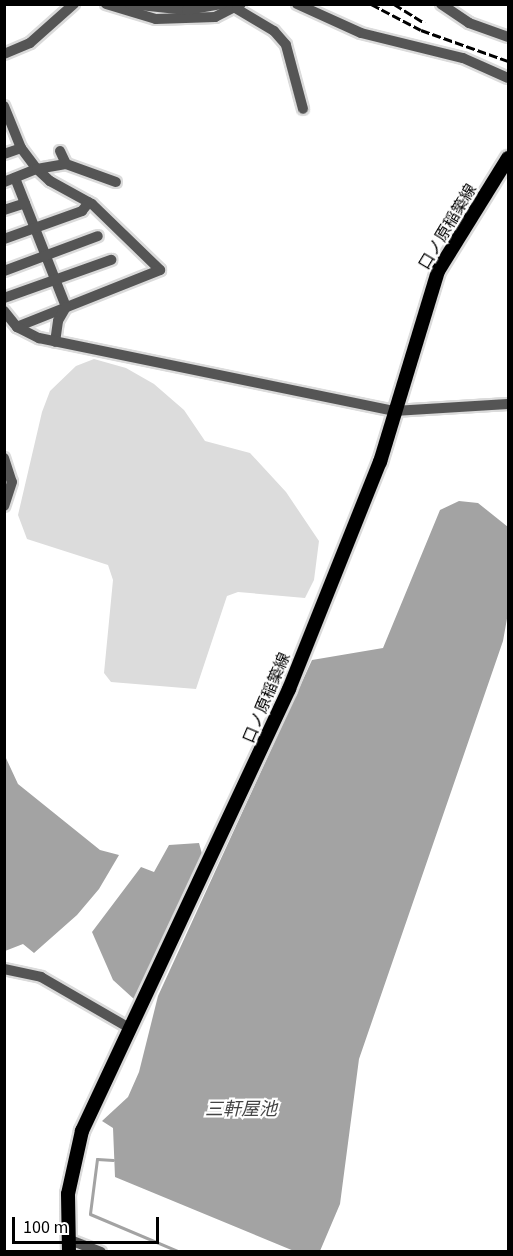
<!DOCTYPE html>
<html>
<head>
<meta charset="utf-8">
<style>
	body { margin:0 }
	#map { position:relative; width:513px; height:1256px; overflow:hidden; background:#fff; font-family:"Source Sans 3","Noto Sans JP",sans-serif }
	div>[style] { position:absolute }
	.green>* { inset:0; background:#dcdcdc }
	.water>* { inset:0; background:#a3a3a3 }
	.stream>* { height:3px; margin:-1.5px; padding:0 1.5px; transform-origin:1.5px; border-radius:1.5px; background:#a3a3a3 }
	.roads { filter:drop-shadow(2px 0 #dbdbdb) drop-shadow(-2px 0 #dbdbdb) drop-shadow(0 2px #dbdbdb) drop-shadow(0 -2px #dbdbdb) }
	.minor>* { height:10px; margin:-5px; padding:0 5px; transform-origin:5px; border-radius:5px; background:#555 }
	.major>* { height:14px; margin:-7px; padding:0 7px; transform-origin:7px; border-radius:7px; background:#000 }
	.rail>* { height:3px; margin-top:-1.5px; transform-origin:0; background:repeating-linear-gradient(90deg,#000 0 9px,transparent 0 12px) }
	span { translate:-50% -50%; white-space:nowrap; text-align:center; line-height:1.15; -webkit-text-stroke:4.5px #fff; paint-order:stroke }
	.street-label { font-size:16px; color:#000 }
	.water-label { font-size:18px; color:#444; font-style:italic }
	.frame { position:absolute; inset:0; border:6px solid #000; pointer-events:none }
	.scale { position:absolute; left:12px; top:1217px; width:147px; height:27px; box-sizing:border-box; border:3px solid #000; border-top:0; padding-left:8px; font-size:18px; line-height:21px; white-space:nowrap; color:#000; -webkit-text-stroke:4px #fff; paint-order:stroke }
</style>
</head>
<body>
<div id="map">
	<div class="green">
		<i style="clip-path:polygon(94px 359px,126px 368px,154px 384px,184px 410px,205px 441px,250px 453px,286px 492px,319px 541px,314px 580px,305px 598px,238px 592px,227px 596px,196px 689px,111px 682px,104px 673px,113px 580px,108px 565px,27px 539px,18px 515px,42px 412px,50px 391px,76px 366px)"></i>
	</div>
	<div class="water">
		<i style="clip-path:polygon(459px 501px,478px 503px,508px 527px,508px 613px,503px 641px,359px 1059px,340px 1204px,320px 1251px,294px 1251px,115px 1177px,113px 1128px,102px 1121px,128px 1097px,139px 1072px,158px 996px,312px 660px,383px 648px,440px 510px)"></i>
		<i style="clip-path:polygon(5px 756px,18px 784px,100px 850px,119px 855px,99px 889px,77px 915px,34px 953px,23px 944px,5px 951px)"></i>
		<i style="clip-path:polygon(199px 843px,204px 861px,135px 1000px,113px 980px,92px 932px,141px 867px,154px 872px,169px 845px)"></i>
	</div>
	<div class="stream">
		<i style="left:113px;top:1160px;width:16px;rotate:-176deg"></i>
		<i style="left:97px;top:1159px;width:55px;rotate:97.3deg"></i>
		<i style="left:90px;top:1214px;width:98px;rotate:22.9deg"></i>
	</div>
	<div class="roads">
		<div class="minor">
			<i style="left:106px;top:4px;width:52px;rotate:16.7deg"></i>
			<i style="left:156px;top:19px;width:59px;rotate:-1.9deg"></i>
			<i style="left:215px;top:17px;width:29px;rotate:-27deg"></i>
			<i style="left:130px;top:4px;width:57px;rotate:6deg"></i>
			<i style="left:187px;top:10px;width:36px;rotate:-10deg"></i>
			<i style="left:297px;top:4px;width:70px;rotate:24.4deg"></i>
			<i style="left:361px;top:33px;width:105px;rotate:13.8deg"></i>
			<i style="left:463px;top:58px;width:49px;rotate:24deg"></i>
			<i style="left:441px;top:4px;width:34px;rotate:34deg"></i>
			<i style="left:469px;top:23px;width:41px;rotate:19.7deg"></i>
			<i style="left:237px;top:9px;width:43px;rotate:30.7deg"></i>
			<i style="left:274px;top:31px;width:18px;rotate:49deg"></i>
			<i style="left:286px;top:45px;width:66px;rotate:75.1deg"></i>
			<i style="left:4px;top:54px;width:28px;rotate:-23deg"></i>
			<i style="left:30px;top:43px;width:59px;rotate:-41.6deg"></i>
			<i style="left:4px;top:106px;width:45px;rotate:68deg"></i>
			<i style="left:21px;top:148px;width:26px;rotate:53deg"></i>
			<i style="left:37px;top:169px;width:18px;rotate:43deg"></i>
			<i style="left:50px;top:181px;width:48px;rotate:28.7deg"></i>
			<i style="left:92px;top:204px;width:95px;rotate:44.1deg"></i>
			<i style="left:160px;top:270px;width:154px;rotate:158.3deg"></i>
			<i style="left:60px;top:151px;width:14px;rotate:65deg"></i>
			<i style="left:4px;top:154px;width:18px;rotate:-19deg"></i>
			<i style="left:15px;top:178px;width:139px;rotate:68.4deg"></i>
			<i style="left:66px;top:307px;width:16px;rotate:120deg"></i>
			<i style="left:58px;top:321px;width:21px;rotate:98deg"></i>
			<i style="left:4px;top:182px;width:35px;rotate:-22deg"></i>
			<i style="left:37px;top:169px;width:29px;rotate:-10deg"></i>
			<i style="left:66px;top:164px;width:53px;rotate:19.8deg"></i>
			<i style="left:4px;top:210px;width:22px;rotate:-18deg"></i>
			<i style="left:4px;top:239px;width:83px;rotate:-19.7deg"></i>
			<i style="left:82px;top:211px;width:11px;rotate:-52deg"></i>
			<i style="left:4px;top:271px;width:100px;rotate:-20.4deg"></i>
			<i style="left:4px;top:298px;width:114px;rotate:-19.6deg"></i>
			<i style="left:4px;top:311px;width:21px;rotate:51deg"></i>
			<i style="left:17px;top:327px;width:25px;rotate:27deg"></i>
			<i style="left:39px;top:338px;width:362px;rotate:11.6deg"></i>
			<i style="left:394px;top:411px;width:114px;rotate:-3.5deg"></i>
			<i style="left:4px;top:458px;width:25px;rotate:72deg"></i>
			<i style="left:12px;top:482px;width:25px;rotate:108deg"></i>
			<i style="left:4px;top:969px;width:38px;rotate:12deg"></i>
			<i style="left:41px;top:977px;width:104px;rotate:30deg"></i>
			<i style="left:70px;top:1240px;width:33px;rotate:21deg"></i>
		</div>
		<div class="major">
			<i style="left:69px;top:1252px;width:58px;rotate:-91deg"></i>
			<i style="left:68px;top:1194px;width:65px;rotate:-77.5deg"></i>
			<i style="left:82px;top:1131px;width:488px;rotate:-64.9deg"></i>
			<i style="left:289px;top:689px;width:245px;rotate:-68.2deg"></i>
			<i style="left:380px;top:462px;width:200px;rotate:-73.1deg"></i>
			<i style="left:438px;top:271px;width:133px;rotate:-58.2deg"></i>
		</div>
	</div>
	<div class="rail">
		<i style="left:371px;top:4px;width:56px;rotate:27.5deg"></i>
		<i style="left:421px;top:30px;width:92px;rotate:19.6deg"></i>
		<i style="left:394px;top:4px;width:36px;rotate:32deg"></i>
	</div>
	<div class="street-label">
		<span style="left:448px;top:227px;rotate:-59deg">口ノ原稲築線</span>
		<span style="left:267px;top:698px;rotate:-67deg">口ノ原稲築線</span>
	</div>
	<div class="water-label">
		<span style="left:241px;top:1110px">三軒屋池</span>
	</div>
	<div class="frame"></div>
	<div class="scale">100 m</div>
</div>
</body>
</html>
